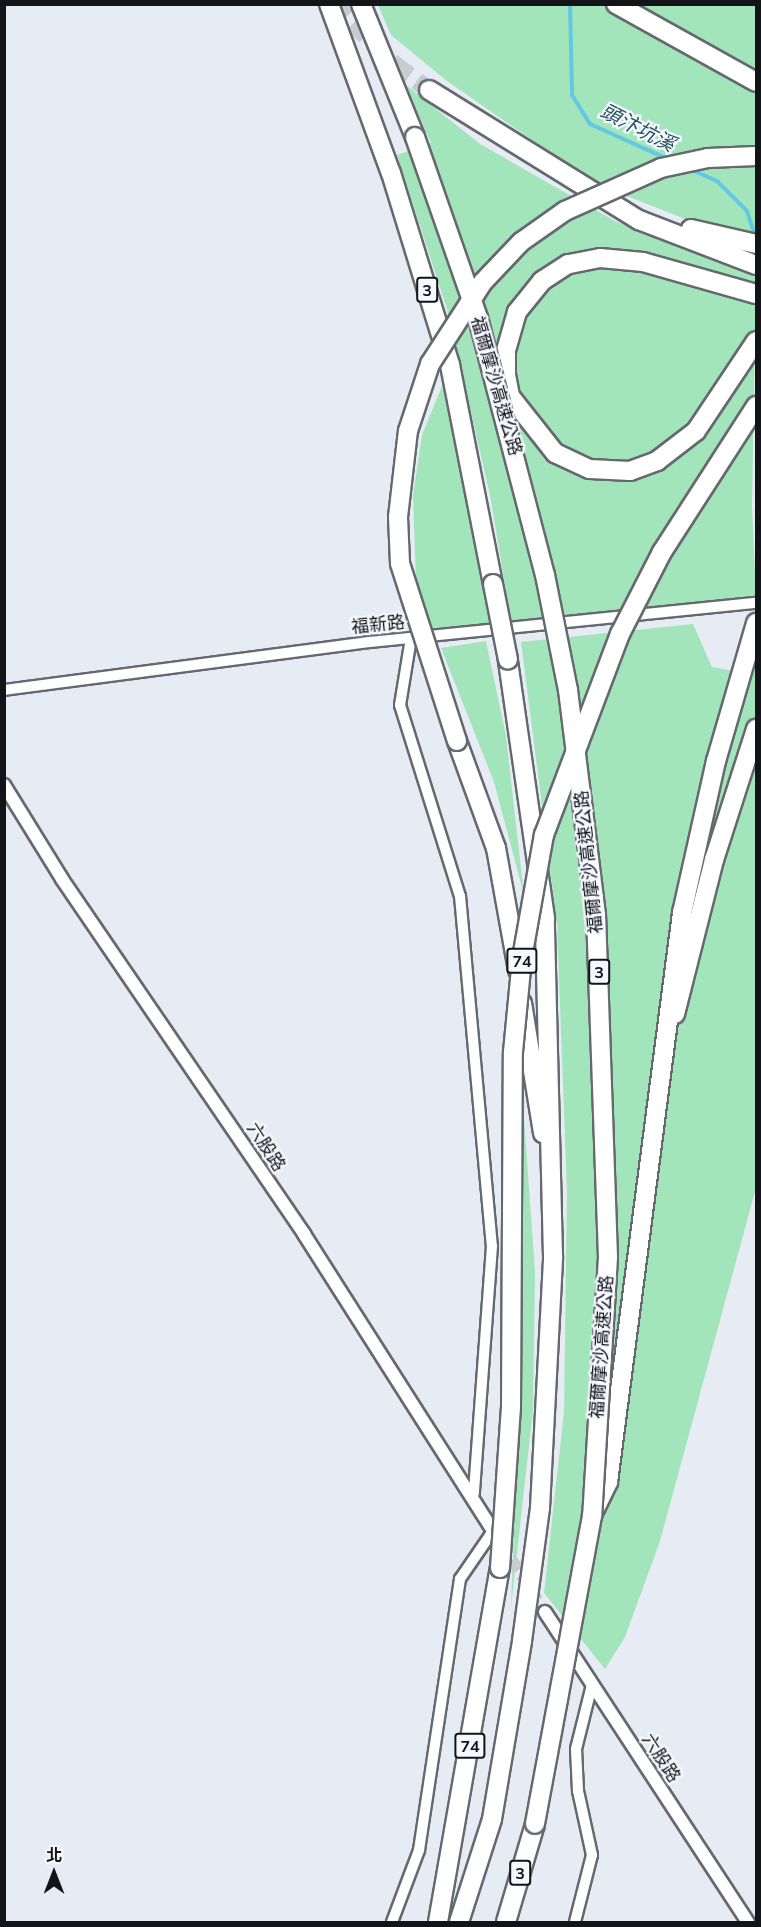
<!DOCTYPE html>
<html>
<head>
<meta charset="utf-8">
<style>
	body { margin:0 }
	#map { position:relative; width:761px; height:1927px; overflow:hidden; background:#e7ebf3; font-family:Mulish,"Noto Sans TC",sans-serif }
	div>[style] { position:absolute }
	.green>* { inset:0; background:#a2e5ba }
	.stream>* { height:4px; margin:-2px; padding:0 2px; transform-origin:2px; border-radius:2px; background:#62c8e3 }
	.tertiary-tunnel>* { height:12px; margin-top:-6px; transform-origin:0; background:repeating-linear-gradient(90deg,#c7cbd2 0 12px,transparent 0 18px) }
	.motorway-tunnel>* { height:18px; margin-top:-9px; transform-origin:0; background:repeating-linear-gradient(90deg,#c7cbd2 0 18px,transparent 0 27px) }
	.roads { filter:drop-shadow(2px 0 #65696f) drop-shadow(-2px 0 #65696f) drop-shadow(0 2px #65696f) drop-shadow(0 -2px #65696f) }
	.minor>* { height:10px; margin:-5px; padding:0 5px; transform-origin:5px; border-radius:5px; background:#fff }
	.tertiary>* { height:12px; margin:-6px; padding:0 6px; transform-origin:6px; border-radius:6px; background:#fff }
	.motorway>* { height:18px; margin:-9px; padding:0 9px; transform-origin:9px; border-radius:9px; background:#fff }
	.bridges { filter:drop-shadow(2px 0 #65696f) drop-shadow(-2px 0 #65696f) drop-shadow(0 2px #65696f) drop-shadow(0 -2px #65696f) }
	.motorway-bridge>* { height:18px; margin:-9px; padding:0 9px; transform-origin:9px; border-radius:9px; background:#fff }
	span { translate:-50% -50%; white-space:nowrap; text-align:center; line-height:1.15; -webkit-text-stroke:4.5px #f5f8ff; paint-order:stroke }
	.shield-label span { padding:2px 4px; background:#f5f8ff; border:2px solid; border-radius:4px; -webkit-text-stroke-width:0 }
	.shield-label { font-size:16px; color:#131417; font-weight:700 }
	.street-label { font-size:18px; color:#131417 }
	.water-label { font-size:20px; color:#26525e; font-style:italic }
	.frame { position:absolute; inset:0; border:6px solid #131417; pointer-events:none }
	.north { position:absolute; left:24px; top:1843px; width:60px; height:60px; -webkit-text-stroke:4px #f5f8ff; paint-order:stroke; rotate:0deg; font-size:16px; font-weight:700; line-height:24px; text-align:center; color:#131417 }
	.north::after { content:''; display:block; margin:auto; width:21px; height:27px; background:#131417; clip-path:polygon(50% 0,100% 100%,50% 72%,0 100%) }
</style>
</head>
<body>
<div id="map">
	<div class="green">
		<i style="clip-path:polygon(378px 5px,756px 5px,756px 237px,708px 228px,594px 183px,447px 81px,391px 35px)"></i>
		<i style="clip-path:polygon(406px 85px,480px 144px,615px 221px,756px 276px,752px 506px,756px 595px,524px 623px,430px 628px,416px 583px,413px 495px,422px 435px,444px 381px,487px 596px,506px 591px,490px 495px,447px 309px,397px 155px,431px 143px)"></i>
		<i style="clip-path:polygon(693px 624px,712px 667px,750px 674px,756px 653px,756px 1188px,660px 1541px,625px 1637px,605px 1669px,544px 1593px,564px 1412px,567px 1193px,557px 923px,521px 642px)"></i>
		<i style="clip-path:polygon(486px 641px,506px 736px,524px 895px,494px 782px,441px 648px)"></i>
		<i style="clip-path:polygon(520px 1062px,535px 1272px,533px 1410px,511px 1607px,520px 1382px)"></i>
	</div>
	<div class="stream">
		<i style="left:570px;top:4px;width:91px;rotate:88.7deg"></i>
		<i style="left:572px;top:95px;width:34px;rotate:58deg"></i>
		<i style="left:590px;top:124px;width:88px;rotate:24.2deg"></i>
		<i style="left:690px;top:169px;width:30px;rotate:24deg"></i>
		<i style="left:717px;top:181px;width:42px;rotate:45deg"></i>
		<i style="left:747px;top:211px;width:29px;rotate:72deg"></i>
	</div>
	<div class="tertiary-tunnel">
		<i style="left:502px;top:1545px;width:80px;rotate:57.3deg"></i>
	</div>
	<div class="motorway-tunnel">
		<i style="left:334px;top:4px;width:86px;rotate:45deg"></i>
		<i style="left:395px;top:65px;width:42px;rotate:36.3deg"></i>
	</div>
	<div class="roads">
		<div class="minor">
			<i style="left:411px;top:638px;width:68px;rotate:99.3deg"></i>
			<i style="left:400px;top:705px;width:200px;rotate:72.6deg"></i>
			<i style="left:460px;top:896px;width:351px;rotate:84.8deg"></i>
			<i style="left:492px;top:1246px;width:248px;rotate:94.2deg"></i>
			<i style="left:4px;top:690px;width:369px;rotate:-7.5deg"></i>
			<i style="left:370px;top:642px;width:388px;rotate:-5.8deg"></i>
			<i style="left:392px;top:1922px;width:77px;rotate:-69.4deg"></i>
			<i style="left:419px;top:1850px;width:274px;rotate:-81.4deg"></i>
			<i style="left:460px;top:1579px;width:58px;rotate:-55.5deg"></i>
			<i style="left:575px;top:1922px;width:69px;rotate:-75.8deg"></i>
			<i style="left:592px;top:1855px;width:66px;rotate:-102.3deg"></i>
			<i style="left:578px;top:1791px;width:42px;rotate:-92.7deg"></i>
			<i style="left:576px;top:1749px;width:66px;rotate:-76deg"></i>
		</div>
		<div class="tertiary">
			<i style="left:4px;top:785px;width:110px;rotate:58.3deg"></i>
			<i style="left:62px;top:879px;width:430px;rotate:55.7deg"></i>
			<i style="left:304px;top:1234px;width:352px;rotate:57.5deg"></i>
			<i style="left:545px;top:1612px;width:371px;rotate:56.8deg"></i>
		</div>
		<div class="motorway">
			<i style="left:329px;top:4px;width:180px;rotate:69.9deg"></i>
			<i style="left:391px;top:173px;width:201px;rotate:72.9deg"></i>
			<i style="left:450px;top:365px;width:223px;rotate:78.9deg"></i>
			<i style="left:361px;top:4px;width:144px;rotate:67.9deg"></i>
			<i style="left:616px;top:4px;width:160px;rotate:29.1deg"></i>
			<i style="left:429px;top:90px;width:247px;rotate:31.8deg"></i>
			<i style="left:639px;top:220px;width:125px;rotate:21deg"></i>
			<i style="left:691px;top:229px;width:67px;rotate:13deg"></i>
			<i style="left:756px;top:294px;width:117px;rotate:-164.2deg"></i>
			<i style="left:643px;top:262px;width:43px;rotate:-174.7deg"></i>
			<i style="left:600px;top:258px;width:33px;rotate:169deg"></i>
			<i style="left:568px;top:264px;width:31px;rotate:147deg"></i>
			<i style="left:542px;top:281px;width:40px;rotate:129deg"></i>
			<i style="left:517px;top:312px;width:40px;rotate:106deg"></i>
			<i style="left:506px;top:350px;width:25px;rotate:90deg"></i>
			<i style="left:506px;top:375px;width:21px;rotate:79deg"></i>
			<i style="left:510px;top:396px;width:73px;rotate:51.7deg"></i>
			<i style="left:555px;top:453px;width:38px;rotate:25deg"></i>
			<i style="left:590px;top:469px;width:40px;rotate:2.9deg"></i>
			<i style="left:630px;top:471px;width:29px;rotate:-20deg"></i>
			<i style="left:657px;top:461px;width:49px;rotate:-37.6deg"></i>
			<i style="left:696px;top:431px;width:108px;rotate:-56.3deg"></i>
			<i style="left:457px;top:741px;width:114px;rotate:70deg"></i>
			<i style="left:496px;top:848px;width:124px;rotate:79.8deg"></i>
			<i style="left:522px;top:1003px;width:132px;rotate:80.8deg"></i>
			<i style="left:675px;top:1014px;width:159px;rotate:-75.8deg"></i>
			<i style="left:714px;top:860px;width:138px;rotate:-72.2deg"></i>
			<i style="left:592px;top:1515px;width:37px;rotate:-64deg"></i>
			<i style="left:608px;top:1482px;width:574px;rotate:-82.59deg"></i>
			<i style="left:682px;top:913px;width:156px;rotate:-77.4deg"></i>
			<i style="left:716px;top:761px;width:144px;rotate:-73.8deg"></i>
			<i style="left:438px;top:1922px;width:359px;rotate:-80.1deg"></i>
			<i style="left:459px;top:1922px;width:108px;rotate:-72.2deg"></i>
			<i style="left:492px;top:1819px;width:181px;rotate:-80.4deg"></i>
			<i style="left:522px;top:1641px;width:134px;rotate:-82.3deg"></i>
			<i style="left:540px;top:1508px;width:252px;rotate:-87deg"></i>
			<i style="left:553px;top:1256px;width:338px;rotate:-91.4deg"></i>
			<i style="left:545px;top:918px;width:261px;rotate:-98.2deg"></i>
			<i style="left:506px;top:1922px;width:102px;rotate:-73.5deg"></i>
		</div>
	</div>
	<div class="bridges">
		<div class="motorway-bridge">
			<i style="left:415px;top:137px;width:192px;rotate:70.8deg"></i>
			<i style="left:478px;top:318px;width:266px;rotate:75.4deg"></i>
			<i style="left:545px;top:575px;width:117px;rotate:78.7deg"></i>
			<i style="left:568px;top:690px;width:226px;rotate:82.9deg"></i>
			<i style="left:596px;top:914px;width:343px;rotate:88deg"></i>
			<i style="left:608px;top:1257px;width:259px;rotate:93.5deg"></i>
			<i style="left:592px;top:1516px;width:313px;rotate:100.5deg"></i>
			<i style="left:493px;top:584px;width:77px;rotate:78.8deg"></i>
			<i style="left:457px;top:741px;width:187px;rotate:-107.8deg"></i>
			<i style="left:400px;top:563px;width:46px;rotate:-92.5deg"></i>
			<i style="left:398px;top:517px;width:87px;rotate:-83.4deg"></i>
			<i style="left:408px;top:431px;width:71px;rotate:-71.8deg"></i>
			<i style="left:430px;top:364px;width:98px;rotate:-57.1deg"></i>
			<i style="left:483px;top:282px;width:55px;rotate:-46.5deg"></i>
			<i style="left:521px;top:242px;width:54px;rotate:-35.2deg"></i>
			<i style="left:565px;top:211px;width:105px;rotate:-24.1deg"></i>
			<i style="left:661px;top:168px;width:48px;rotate:-12deg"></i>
			<i style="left:708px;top:158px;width:48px;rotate:-2.4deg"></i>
			<i style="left:500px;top:1568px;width:160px;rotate:-86.1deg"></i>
			<i style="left:511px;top:1408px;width:356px;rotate:-89.7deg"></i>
			<i style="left:513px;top:1052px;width:94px;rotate:-84.5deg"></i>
			<i style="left:522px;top:958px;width:125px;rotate:-79.9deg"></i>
			<i style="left:544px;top:835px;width:215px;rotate:-69.3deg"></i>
			<i style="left:620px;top:634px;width:92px;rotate:-62.9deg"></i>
			<i style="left:662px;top:552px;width:174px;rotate:-57.2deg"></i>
		</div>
	</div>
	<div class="shield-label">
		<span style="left:427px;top:290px">3</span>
		<span style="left:522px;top:961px">74</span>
		<span style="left:599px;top:972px">3</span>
		<span style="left:470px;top:1746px">74</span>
		<span style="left:520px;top:1873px">3</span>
	</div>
	<div class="street-label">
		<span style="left:496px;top:386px;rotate:74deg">福爾摩沙高速公路</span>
		<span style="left:378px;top:625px;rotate:-6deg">福新路</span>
		<span style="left:589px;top:862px;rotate:-96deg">福爾摩沙高速公路</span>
		<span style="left:266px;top:1147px;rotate:57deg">六股路</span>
		<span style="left:602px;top:1347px;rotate:-86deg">福爾摩沙高速公路</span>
		<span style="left:661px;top:1758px;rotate:57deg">六股路</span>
	</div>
	<div class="water-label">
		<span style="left:638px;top:127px;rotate:27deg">頭汴坑溪</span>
	</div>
	<div class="frame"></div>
	<div class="north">北</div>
</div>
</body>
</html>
